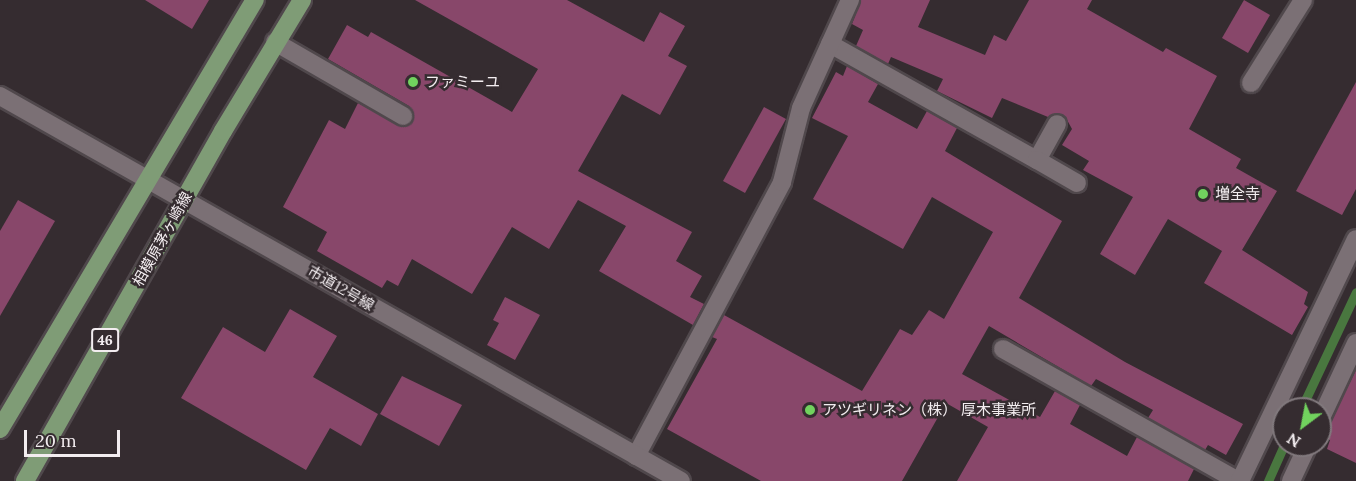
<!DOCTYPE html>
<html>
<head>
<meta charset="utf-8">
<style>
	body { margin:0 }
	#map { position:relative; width:1356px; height:481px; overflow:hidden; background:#352c30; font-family:Lora,"Noto Sans JP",serif }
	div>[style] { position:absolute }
	.stream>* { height:9px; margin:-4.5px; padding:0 4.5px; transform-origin:4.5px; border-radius:4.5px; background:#49773f }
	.building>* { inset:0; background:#88476a }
	.roads { filter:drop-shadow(2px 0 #50484c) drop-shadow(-2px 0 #50484c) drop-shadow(0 2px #50484c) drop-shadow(0 -2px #50484c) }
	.lane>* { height:18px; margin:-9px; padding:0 9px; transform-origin:9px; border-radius:9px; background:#7b7075 }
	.street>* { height:18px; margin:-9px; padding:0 9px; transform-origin:9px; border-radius:9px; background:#7b7075 }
	.secondary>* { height:18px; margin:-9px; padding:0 9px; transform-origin:9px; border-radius:9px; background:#7b7075 }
	.primary>* { height:18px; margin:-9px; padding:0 9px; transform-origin:9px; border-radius:9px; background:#7f9c76 }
	.dots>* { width:16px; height:16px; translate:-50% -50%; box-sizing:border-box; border:3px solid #352c30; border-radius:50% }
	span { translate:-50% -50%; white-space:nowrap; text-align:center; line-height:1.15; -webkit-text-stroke:5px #352c30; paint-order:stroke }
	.shield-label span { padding:2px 4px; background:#352c30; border:2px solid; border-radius:4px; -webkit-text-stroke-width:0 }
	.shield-label { font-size:14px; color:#f3edf0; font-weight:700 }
	.poi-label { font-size:15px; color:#f3edf0 }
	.left { translate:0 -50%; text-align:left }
	.street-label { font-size:15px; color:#f3edf0 }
	.north { position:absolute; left:1272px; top:397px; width:60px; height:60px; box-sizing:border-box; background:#352c30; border:2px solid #81797d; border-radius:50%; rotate:212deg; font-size:16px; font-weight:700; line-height:24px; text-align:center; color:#f3edf0 }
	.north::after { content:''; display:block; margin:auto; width:21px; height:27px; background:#71d25e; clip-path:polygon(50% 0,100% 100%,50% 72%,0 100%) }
	.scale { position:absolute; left:24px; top:430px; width:96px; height:27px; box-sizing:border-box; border:3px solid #f3edf0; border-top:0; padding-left:8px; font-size:18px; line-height:21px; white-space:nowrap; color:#f3edf0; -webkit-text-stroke:4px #352c30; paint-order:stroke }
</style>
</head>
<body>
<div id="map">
	<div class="stream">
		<i style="left:1301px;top:409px;width:129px;rotate:-64.8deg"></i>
		<i style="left:1268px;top:481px;width:39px;rotate:-66deg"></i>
	</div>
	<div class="building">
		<i style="clip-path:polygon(145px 0,209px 0,192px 29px)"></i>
		<i style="clip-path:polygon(415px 0,567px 0,644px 42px,660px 12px,685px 26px,668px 56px,687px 66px,660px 115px,622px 94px,578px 171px,692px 232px,676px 261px,702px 276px,690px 297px,704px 304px,693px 325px,599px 271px,626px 226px,578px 200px,549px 249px,512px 227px,472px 294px,412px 259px,398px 286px,387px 280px,382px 288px,317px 251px,327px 232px,283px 207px,329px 120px,345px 129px,358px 103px,402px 127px,409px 125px,414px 117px,409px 106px,328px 59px,347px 25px,368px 37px,371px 32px,512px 112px,538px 69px)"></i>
		<i style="clip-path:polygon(861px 0,930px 0,918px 27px,985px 55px,994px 35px,1006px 41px,1029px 0,1092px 0,1087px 9px,1163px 52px,1166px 48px,1217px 76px,1189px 129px,1241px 159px,1236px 168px,1277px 191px,1242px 250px,1308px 292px,1304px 304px,1308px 307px,1292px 335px,1204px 283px,1222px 251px,1168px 219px,1135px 275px,1100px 254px,1133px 197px,1083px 170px,1089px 161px,1062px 145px,1072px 129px,1066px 118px,1057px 113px,1048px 117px,1002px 98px,992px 118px,937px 91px,943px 79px,891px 57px,888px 64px,856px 46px,863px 30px,852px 24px)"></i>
		<i style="clip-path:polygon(1244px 0,1270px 15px,1248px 53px,1222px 38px)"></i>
		<i style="clip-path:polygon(847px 66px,878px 84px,868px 102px,917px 129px,927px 111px,957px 128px,945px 151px,1062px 221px,1019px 298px,1125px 362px,1243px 424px,1226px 455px,1208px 445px,1205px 450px,1148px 418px,1153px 410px,1096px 379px,1091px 386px,989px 326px,962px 374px,1040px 417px,1055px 391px,1080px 405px,1070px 424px,1127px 456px,1137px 437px,1194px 469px,1188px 481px,957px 481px,988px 427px,946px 403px,902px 481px,761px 481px,667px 429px,717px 339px,712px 337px,724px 315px,862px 391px,900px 329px,912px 335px,929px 310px,944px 319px,993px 232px,932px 197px,903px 249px,813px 199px,848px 136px,812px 118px,836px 72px,843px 76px)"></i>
		<i style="clip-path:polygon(1356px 82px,1356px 189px,1342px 215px,1296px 191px)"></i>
		<i style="clip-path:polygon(764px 107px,786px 119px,745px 193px,723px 181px)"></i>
		<i style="clip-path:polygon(18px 200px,55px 221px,0 316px,0 231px)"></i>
		<i style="clip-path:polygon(505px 297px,540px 315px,515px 360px,487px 345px,499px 323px,493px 320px)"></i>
		<i style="clip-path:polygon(290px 309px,337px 336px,313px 377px,378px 414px,361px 446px,330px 428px,306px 470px,181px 398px,223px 327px,265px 352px)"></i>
		<i style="clip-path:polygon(1356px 370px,1356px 463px,1327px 449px,1330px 440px,1323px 437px)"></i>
		<i style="clip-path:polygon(402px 376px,462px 405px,439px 446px,380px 414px)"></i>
	</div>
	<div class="roads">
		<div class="lane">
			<i style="left:275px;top:42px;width:148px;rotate:30deg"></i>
			<i style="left:830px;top:44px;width:237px;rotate:29.3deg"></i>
			<i style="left:1037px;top:160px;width:41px;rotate:-60.9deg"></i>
			<i style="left:1251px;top:83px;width:98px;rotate:-57.9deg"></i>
			<i style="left:1037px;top:160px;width:46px;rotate:29.9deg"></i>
			<i style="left:1003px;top:349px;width:270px;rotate:29.3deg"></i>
		</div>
		<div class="street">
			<i style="left:1320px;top:420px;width:85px;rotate:-64.9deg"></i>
			<i style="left:636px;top:456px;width:310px;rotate:-61.9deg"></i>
			<i style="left:782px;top:182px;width:76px;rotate:-75.6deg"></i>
			<i style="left:801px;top:108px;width:119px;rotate:-65.6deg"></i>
			<i style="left:1240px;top:481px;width:268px;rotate:-64.4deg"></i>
			<i style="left:1291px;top:481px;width:40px;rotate:-65deg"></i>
		</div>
		<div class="secondary">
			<i style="left:0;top:96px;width:782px;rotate:29.48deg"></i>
		</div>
		<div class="primary">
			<i style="left:0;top:429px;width:499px;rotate:-59.3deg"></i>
			<i style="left:25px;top:481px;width:402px;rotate:-60.5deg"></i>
			<i style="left:223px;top:131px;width:153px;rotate:-58.9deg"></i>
		</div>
	</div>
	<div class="dots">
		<i style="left:413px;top:82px;background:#71d25e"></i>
		<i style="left:1203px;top:194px;background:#71d25e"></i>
		<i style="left:810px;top:410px;background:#71d25e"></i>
	</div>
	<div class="shield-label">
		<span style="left:105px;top:340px">46</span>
	</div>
	<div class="poi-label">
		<span class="left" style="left:425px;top:82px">ファミーユ</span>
		<span class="left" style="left:1215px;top:194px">増全寺</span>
		<span class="left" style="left:822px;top:410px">アツギリネン（株） 厚木事業所</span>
	</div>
	<div class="street-label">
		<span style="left:162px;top:239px;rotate:-61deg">相模原茅ヶ崎線</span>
		<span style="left:341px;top:288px;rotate:30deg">市道12号線</span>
	</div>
	<div class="north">N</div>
	<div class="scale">20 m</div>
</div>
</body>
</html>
